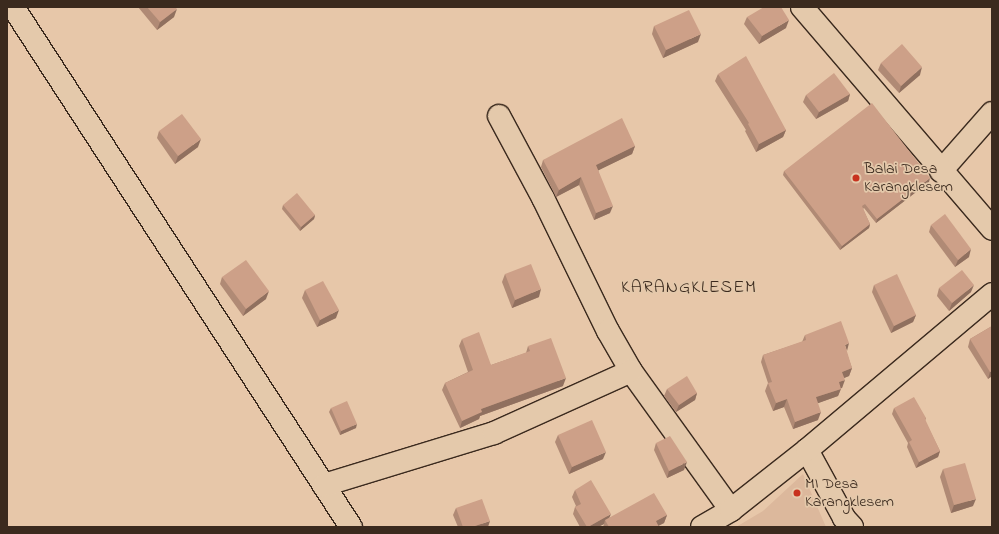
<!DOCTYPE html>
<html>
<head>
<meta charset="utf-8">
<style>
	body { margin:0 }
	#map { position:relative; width:999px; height:534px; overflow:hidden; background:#e7c7a9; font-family:"Indie Flower",sans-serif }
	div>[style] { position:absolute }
	.built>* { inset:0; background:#dcb89c }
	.roads { filter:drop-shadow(1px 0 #3b2a1e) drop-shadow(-1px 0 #3b2a1e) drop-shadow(0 1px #3b2a1e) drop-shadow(0 -1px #3b2a1e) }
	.minor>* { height:22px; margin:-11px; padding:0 11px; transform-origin:11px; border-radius:11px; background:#e4c9ab }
	.tertiary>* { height:22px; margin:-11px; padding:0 11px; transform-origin:11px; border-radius:11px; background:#e4c9ab }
	.wall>* { inset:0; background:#b08a75 }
	.shaded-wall>* { inset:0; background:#90705f }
	.building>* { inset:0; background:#cda088 }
	.dots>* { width:11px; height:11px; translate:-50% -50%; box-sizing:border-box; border:2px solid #e4c9ab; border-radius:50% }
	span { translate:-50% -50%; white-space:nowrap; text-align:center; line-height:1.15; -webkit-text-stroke:3.5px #e4c9ab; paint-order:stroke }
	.poi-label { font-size:16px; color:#3b2a1e }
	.left { translate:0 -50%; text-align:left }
	.quarter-label { font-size:18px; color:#3b2a1e; letter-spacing:1px }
	.frame { position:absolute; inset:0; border:8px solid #3b2a1e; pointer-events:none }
</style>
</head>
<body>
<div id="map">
	<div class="built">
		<i style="clip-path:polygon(803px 474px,826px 527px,736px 527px,763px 511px)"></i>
	</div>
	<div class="roads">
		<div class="minor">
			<i style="left:13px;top:7px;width:620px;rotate:56.98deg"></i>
			<i style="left:499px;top:116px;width:93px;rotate:61.8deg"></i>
			<i style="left:543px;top:198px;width:148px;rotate:64deg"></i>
			<i style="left:608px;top:331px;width:46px;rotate:60.1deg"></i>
			<i style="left:631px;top:371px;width:171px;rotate:54.3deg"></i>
			<i style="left:941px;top:171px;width:77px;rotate:-48.7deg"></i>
			<i style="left:807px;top:450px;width:77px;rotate:61.4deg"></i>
			<i style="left:844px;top:518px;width:12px;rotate:48deg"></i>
			<i style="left:324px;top:485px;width:178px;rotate:-17deg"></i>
			<i style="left:494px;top:433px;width:150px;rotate:-24.3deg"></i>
			<i style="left:702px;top:527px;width:34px;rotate:-30deg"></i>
			<i style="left:731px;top:510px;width:97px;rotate:-38.3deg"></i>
			<i style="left:807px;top:450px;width:242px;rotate:-40.1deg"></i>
		</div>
		<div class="tertiary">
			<i style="left:802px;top:7px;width:292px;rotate:49.4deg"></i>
		</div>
	</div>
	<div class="wall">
		<i style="clip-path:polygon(138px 7px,175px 7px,174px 17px,157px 30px)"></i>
		<i style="clip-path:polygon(747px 17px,786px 28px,759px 44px,744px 24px)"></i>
		<i style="clip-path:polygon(654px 26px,698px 42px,663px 58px,652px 34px)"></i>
		<i style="clip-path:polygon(881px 63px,920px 75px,899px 93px,878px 70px)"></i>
		<i style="clip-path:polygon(718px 74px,786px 130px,783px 137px,756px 152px,745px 131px,746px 130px,715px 81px)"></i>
		<i style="clip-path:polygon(850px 94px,848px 101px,816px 119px,803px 102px,806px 95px)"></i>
		<i style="clip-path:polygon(159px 131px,198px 147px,175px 164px,157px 138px)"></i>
		<i style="clip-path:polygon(635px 146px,632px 154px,598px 170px,610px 213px,594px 220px,579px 185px,556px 197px,541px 167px,543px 160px)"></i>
		<i style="clip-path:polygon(784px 171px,929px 182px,876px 223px,864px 208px,863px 209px,870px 224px,869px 228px,840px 250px,783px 175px)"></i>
		<i style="clip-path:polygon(283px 205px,315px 215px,314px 219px,300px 231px,282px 209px)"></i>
		<i style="clip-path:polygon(931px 225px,969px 257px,955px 267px,929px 232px)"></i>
		<i style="clip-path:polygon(505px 274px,539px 297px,512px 308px,502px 282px)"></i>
		<i style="clip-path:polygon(222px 277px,266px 299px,243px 316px,220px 284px)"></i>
		<i style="clip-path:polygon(874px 285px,916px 315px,913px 322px,891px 333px,872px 292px)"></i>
		<i style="clip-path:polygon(939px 288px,971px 292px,949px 311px,937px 296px)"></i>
		<i style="clip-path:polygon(305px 290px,336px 318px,317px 327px,302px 298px)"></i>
		<i style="clip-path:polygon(992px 326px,992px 376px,988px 379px,968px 347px,970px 339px)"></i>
		<i style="clip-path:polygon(805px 335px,846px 351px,852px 368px,849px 376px,844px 378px,842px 388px,841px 388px,838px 396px,818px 403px,818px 420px,793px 429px,784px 407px,773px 411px,765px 391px,768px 383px,761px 362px,763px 355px,802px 342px)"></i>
		<i style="clip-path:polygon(462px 339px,491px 365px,526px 353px,528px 346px,563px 386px,480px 416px,479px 419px,460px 428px,442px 390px,445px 383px,468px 372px,459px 346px)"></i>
		<i style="clip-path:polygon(667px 389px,697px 393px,695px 400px,676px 412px,664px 396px)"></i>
		<i style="clip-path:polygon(331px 408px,356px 428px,340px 435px,329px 412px)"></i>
		<i style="clip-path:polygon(894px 408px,926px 418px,925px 421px,940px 451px,938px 457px,916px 468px,907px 447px,908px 443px,892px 414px)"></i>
		<i style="clip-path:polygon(558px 435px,603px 459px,569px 474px,555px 442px)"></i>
		<i style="clip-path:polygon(656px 443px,684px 470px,667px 478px,654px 450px)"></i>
		<i style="clip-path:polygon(943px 469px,973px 506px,951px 513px,940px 477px)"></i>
		<i style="clip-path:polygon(575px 490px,609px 518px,667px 515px,664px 523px,658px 526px,659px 527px,603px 527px,604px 524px,598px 527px,580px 527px,573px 514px,575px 507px,576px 506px,572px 497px)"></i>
		<i style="clip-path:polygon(456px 508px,488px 527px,458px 527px,453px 515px)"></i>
	</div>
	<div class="shaded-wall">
		<i style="clip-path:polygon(177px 9px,174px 17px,157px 30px,160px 22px)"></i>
		<i style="clip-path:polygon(789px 20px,786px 28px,759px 44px,762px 36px)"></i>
		<i style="clip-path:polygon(701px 34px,698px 42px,663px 58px,666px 50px)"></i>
		<i style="clip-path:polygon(922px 67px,920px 75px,899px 93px,901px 86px)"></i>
		<i style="clip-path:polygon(850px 94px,848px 101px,816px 119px,819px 112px)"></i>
		<i style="clip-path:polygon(786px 130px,783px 137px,756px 152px,759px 144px)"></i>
		<i style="clip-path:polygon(201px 139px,198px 147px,175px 164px,178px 156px)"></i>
		<i style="clip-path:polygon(635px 146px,632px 154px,593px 173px,596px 165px)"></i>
		<i style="clip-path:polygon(581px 177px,579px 185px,556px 197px,559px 190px)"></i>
		<i style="clip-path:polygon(930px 178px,929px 182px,876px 223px,877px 219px)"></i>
		<i style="clip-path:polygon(613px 206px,610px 213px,594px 220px,596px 213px)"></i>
		<i style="clip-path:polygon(315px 215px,314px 219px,300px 231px,301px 227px)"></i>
		<i style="clip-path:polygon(870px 224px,869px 228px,840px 250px,842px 246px)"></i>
		<i style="clip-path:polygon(971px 249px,969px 257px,955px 267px,958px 260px)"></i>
		<i style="clip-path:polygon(974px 285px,971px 292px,949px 311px,952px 303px)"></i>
		<i style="clip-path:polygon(541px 289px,539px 297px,512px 308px,515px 300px)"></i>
		<i style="clip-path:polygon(269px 291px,266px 299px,243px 316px,246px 309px)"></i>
		<i style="clip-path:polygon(339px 310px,336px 318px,317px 327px,320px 320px)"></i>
		<i style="clip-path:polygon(916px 315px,913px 322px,891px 333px,894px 326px)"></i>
		<i style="clip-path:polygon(849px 343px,847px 351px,845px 345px)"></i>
		<i style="clip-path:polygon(852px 368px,849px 376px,839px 380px,842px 372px)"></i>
		<i style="clip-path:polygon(992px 371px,992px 376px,988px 379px,990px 372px)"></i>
		<i style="clip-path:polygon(566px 378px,563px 386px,480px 416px,479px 419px,460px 428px,462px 421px,481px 409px)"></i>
		<i style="clip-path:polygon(845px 380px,842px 388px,836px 390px,839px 382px)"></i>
		<i style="clip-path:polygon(841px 389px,838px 396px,813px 405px,816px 397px)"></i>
		<i style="clip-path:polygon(697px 393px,695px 400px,676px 412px,679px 405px)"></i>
		<i style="clip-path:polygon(787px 399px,784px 407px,773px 411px,776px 403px)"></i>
		<i style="clip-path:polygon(821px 412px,818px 420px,793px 429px,795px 422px)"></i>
		<i style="clip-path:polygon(357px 424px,356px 428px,340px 435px,341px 431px)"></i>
		<i style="clip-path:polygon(940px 451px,938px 457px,916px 468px,919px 462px)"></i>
		<i style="clip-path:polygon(606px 452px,603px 459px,569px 474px,572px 467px)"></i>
		<i style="clip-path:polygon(687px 462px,684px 470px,667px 478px,669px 471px)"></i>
		<i style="clip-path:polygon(976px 499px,973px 506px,951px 513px,954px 505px)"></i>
		<i style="clip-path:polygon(611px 514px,608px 521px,605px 520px,604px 524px,598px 527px,588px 527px)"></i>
		<i style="clip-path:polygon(667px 515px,664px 523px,656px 527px,656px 521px)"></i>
		<i style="clip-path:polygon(490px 521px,488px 527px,472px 527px)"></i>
	</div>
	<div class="building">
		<i style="clip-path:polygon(147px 7px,175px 7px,177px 9px,160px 22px)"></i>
		<i style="clip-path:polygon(764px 7px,781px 7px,789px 20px,762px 36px,747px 17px)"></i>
		<i style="clip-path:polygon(689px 10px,701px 34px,666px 50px,654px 26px)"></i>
		<i style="clip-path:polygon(902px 44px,922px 67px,901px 86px,881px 63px)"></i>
		<i style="clip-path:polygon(746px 56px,786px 130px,759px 144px,748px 124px,749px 123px,718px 74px)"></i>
		<i style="clip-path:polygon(834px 73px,850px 94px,819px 112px,806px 95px)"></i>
		<i style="clip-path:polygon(872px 103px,930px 178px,877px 219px,865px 204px,862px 206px,870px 224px,842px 246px,784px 171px)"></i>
		<i style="clip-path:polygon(182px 114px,201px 139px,178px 156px,159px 131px)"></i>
		<i style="clip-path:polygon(622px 118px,635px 146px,596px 165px,613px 206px,596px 213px,581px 177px,559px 190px,543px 160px)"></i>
		<i style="clip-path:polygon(297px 193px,315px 215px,301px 227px,283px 205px)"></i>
		<i style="clip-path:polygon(945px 214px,971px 249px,958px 260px,931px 225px)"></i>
		<i style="clip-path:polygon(246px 260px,269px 291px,246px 309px,222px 277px)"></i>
		<i style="clip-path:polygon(531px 264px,541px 289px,515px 300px,505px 274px)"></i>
		<i style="clip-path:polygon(962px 270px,974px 285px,952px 303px,939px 288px)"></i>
		<i style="clip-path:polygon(897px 274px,916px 315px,894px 326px,874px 285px)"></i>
		<i style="clip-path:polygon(323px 281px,339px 310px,320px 320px,305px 290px)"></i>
		<i style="clip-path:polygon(841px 321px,849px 343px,845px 345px,852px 368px,842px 372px,845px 380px,839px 382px,841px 389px,816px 397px,821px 412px,795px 422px,787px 399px,776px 403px,768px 383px,772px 382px,763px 355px,806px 340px,805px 335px)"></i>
		<i style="clip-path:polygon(992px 326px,992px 371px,990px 372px,970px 339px)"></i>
		<i style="clip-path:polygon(479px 332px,491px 365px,530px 351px,528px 346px,551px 338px,566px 378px,481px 409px,482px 412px,462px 421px,445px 383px,473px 370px,462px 339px)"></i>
		<i style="clip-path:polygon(687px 376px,697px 393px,679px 405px,667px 389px)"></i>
		<i style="clip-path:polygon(914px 397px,926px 418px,925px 419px,940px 451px,919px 462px,909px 442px,912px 440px,894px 408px)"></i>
		<i style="clip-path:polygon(347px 401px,357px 424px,341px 431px,331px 408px)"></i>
		<i style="clip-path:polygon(592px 420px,606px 452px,572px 467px,558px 435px)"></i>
		<i style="clip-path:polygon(670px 436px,687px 462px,669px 471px,656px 443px)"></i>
		<i style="clip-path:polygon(965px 463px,976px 499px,954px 505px,943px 469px)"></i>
		<i style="clip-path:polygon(591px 480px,611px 514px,588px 527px,587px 527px,575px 507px,581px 504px,575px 490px)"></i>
		<i style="clip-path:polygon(654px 493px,667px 515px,656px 521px,659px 527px,609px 527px,605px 520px)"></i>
		<i style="clip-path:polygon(482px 499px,490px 521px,472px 527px,463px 527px,456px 508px)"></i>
	</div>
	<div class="dots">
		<i style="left:856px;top:178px;background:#c8321e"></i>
		<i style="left:797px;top:493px;background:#c8321e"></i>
	</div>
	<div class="poi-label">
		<span class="left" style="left:864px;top:178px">Balai Desa<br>Karangklesem</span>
		<span class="left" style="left:805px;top:493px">MI Desa<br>Karangklesem</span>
	</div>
	<div class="quarter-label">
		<span style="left:689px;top:288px">KARANGKLESEM</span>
	</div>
	<div class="frame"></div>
</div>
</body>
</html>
